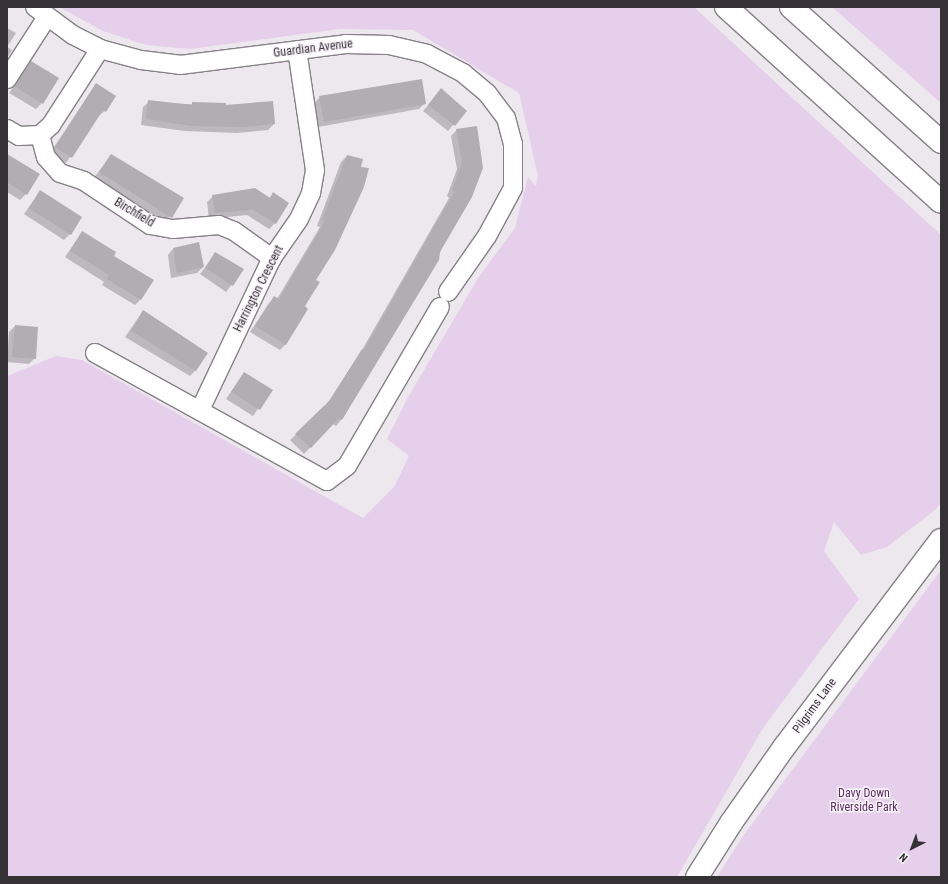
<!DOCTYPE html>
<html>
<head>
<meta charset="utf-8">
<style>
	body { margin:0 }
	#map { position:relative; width:948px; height:884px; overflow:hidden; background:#ede7ee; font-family:"Roboto Condensed",sans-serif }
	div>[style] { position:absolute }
	.green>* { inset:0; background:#e6cfea }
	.shadow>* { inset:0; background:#0003 }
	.building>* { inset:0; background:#b2acb3 }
	.roads { filter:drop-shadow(1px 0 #868187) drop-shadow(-1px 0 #868187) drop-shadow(0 1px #868187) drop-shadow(0 -1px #868187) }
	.minor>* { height:18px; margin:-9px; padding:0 9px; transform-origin:9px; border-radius:9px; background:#fff }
	.secondary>* { height:22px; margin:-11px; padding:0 11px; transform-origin:11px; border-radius:11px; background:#fff }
	.trunk>* { height:22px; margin:-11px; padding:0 11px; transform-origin:11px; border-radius:11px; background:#fff }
	span { translate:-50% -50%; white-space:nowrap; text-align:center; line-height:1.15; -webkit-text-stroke:3px #faf4fb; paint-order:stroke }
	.street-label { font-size:12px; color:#353235 }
	.park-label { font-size:12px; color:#5b2f62 }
	.frame { position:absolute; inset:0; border:8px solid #353235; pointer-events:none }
	.north { position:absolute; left:892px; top:828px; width:40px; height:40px; -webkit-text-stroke:3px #faf4fb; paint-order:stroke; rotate:222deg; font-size:11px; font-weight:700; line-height:16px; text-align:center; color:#353235 }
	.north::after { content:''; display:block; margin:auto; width:14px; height:18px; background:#353235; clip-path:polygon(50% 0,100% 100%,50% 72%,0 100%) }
</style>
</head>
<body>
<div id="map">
	<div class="green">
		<i style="clip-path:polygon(59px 7px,694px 7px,941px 235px,941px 503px,935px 510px,887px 547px,861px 555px,834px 522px,824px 551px,859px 599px,763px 728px,677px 877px,7px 877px,7px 376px,56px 356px,82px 360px,363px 518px,394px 487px,409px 456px,387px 439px,407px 399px,478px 278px,515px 228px,528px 177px,536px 186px,538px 176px,519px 93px,413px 30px,340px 29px,190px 49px,146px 45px,103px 31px)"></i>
		<i style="clip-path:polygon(832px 7px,941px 7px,941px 103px)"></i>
		<i style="clip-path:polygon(941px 570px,941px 877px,717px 877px,743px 836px)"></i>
	</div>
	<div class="shadow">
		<i style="clip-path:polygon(7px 28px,16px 33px,7px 47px,12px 50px,7px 58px)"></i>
		<i style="clip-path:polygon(32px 62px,42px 103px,36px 109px,9px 93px)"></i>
		<i style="clip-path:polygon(96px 84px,105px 111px,98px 116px,66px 163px,50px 153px)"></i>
		<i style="clip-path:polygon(436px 96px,465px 111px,448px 131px,423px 111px)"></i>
		<i style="clip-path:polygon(320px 97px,425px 103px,419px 109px,318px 127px,314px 103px)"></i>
		<i style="clip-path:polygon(149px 102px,225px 106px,274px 124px,268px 130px,237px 133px,185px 131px,141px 125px,143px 107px)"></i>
		<i style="clip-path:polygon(476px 127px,438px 260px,341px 420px,336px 426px,333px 424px,304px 454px,290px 440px,325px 407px,362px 350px,449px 198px,447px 196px,457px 169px,451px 136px,457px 130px)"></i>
		<i style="clip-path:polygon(111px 155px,183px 198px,165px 223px,94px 178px)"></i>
		<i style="clip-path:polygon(347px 156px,360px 167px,315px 281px,286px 344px,280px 350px,250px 332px,269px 303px,275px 298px,277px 299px,320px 227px,317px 226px,341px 162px)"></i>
		<i style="clip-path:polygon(7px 162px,26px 194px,20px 200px,7px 192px)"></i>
		<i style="clip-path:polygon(40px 191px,70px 234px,64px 240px,24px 214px)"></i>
		<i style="clip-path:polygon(273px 194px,275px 223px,269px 229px,247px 215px,209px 219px,207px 202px,213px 196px,269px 198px)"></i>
		<i style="clip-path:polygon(82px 232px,113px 256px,140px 300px,135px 305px,102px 285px,104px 282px,65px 257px)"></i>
		<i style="clip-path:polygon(173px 249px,203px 267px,197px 273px,171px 278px,168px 255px)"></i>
		<i style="clip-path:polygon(216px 253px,243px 270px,226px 292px,200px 274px)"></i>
		<i style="clip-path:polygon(143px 311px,196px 370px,190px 376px,125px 337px)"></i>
		<i style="clip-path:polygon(15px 326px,35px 358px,29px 364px,7px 362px,9px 332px)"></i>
		<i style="clip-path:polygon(244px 373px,271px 390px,253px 416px,226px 399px)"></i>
	</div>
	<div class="building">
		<i style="clip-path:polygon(31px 61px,59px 78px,43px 104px,14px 86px)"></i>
		<i style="clip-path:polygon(422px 79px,426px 104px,324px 122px,319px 96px)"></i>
		<i style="clip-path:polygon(96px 83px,116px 96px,106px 112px,103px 110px,72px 158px,55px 147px)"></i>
		<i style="clip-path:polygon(441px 88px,467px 111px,455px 126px,428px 105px)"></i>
		<i style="clip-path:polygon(148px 100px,192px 105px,192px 102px,226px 103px,226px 105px,273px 101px,275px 124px,244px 127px,192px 126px,146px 119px)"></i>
		<i style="clip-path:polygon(477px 126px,483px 168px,472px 197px,440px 252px,439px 260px,342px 420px,339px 418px,311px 448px,295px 434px,330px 400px,362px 349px,364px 350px,454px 192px,452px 190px,462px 162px,456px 129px)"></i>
		<i style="clip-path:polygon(7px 154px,40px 174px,27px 195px,7px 182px)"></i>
		<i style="clip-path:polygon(111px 154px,184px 198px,172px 218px,99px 172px)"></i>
		<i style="clip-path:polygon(347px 155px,363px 159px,361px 167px,369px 168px,364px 187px,335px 250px,316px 280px,320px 282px,305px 306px,308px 309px,286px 345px,255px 326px,274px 296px,279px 299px,325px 221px,322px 220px)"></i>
		<i style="clip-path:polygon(255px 188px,270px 198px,273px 192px,289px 203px,276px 224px,253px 210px,215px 213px,212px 195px)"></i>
		<i style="clip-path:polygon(40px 190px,82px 217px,71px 235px,29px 208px)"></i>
		<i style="clip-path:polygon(82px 231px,116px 252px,114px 256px,154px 280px,141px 300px,107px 279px,109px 275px,70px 251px)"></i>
		<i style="clip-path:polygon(199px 242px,204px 267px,177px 273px,173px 248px)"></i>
		<i style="clip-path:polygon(215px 252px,244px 269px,233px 286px,205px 268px)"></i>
		<i style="clip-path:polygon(143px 310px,208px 353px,196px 371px,131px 331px)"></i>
		<i style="clip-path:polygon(15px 325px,38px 327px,36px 359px,12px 357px)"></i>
		<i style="clip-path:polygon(244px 372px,273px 390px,260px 410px,231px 392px)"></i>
	</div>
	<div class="roads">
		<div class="minor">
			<i style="left:35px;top:7px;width:47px;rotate:36.4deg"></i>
			<i style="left:73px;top:35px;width:30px;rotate:27deg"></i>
			<i style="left:100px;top:49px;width:42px;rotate:15deg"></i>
			<i style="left:141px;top:60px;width:39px;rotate:7deg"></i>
			<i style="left:180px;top:65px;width:167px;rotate:-7.2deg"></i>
			<i style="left:346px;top:44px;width:43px;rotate:1.3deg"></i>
			<i style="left:389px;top:45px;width:39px;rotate:13deg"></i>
			<i style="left:427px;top:54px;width:41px;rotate:27.8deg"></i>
			<i style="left:463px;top:73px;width:31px;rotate:40deg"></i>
			<i style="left:487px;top:93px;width:31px;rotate:53deg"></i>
			<i style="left:506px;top:118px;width:27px;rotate:75deg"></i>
			<i style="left:513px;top:144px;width:44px;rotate:90deg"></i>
			<i style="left:513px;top:188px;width:55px;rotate:118.4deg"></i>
			<i style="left:487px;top:236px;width:68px;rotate:124.9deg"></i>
			<i style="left:7px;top:79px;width:74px;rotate:-57.2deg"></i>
			<i style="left:7px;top:129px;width:14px;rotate:30deg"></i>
			<i style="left:19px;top:136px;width:21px;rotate:-3deg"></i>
			<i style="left:40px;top:135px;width:23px;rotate:75deg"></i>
			<i style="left:46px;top:157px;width:21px;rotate:49deg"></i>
			<i style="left:60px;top:173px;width:25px;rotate:18deg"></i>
			<i style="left:84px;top:181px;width:79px;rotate:33.7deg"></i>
			<i style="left:150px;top:225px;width:23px;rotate:10deg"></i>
			<i style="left:173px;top:229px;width:46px;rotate:-5deg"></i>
			<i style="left:219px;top:225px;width:16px;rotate:22deg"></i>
			<i style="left:234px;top:231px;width:47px;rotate:35.4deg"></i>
			<i style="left:40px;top:135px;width:15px;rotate:-42deg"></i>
			<i style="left:51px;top:125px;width:90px;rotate:-57.2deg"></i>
			<i style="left:95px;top:353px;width:265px;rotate:28.9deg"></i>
			<i style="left:327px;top:481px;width:25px;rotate:-37deg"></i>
			<i style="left:347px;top:466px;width:184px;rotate:-59.7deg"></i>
			<i style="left:200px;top:410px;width:168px;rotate:-64.7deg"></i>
			<i style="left:272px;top:258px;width:47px;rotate:-55.3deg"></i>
			<i style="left:299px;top:219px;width:29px;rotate:-65deg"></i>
			<i style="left:311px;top:193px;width:23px;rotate:-80deg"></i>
			<i style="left:315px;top:170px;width:121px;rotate:-98.5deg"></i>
		</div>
		<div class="secondary">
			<i style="left:697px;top:877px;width:64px;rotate:-57.8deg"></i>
			<i style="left:731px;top:823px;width:94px;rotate:-55deg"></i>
			<i style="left:785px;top:746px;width:258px;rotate:-52.9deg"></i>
		</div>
		<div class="trunk">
			<i style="left:726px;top:7px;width:290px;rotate:42.2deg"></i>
			<i style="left:791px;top:7px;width:202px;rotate:42deg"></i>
		</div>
	</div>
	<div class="street-label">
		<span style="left:313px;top:49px;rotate:-7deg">Guardian Avenue</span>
		<span style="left:134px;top:213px;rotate:31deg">Birchfield</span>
		<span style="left:259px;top:289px;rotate:-63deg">Harrington Crescent</span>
		<span style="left:815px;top:706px;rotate:-54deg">Pilgrims Lane</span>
	</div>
	<div class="park-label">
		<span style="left:864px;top:801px">Davy Down<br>Riverside Park</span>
	</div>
	<div class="frame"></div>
	<div class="north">N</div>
</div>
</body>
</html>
